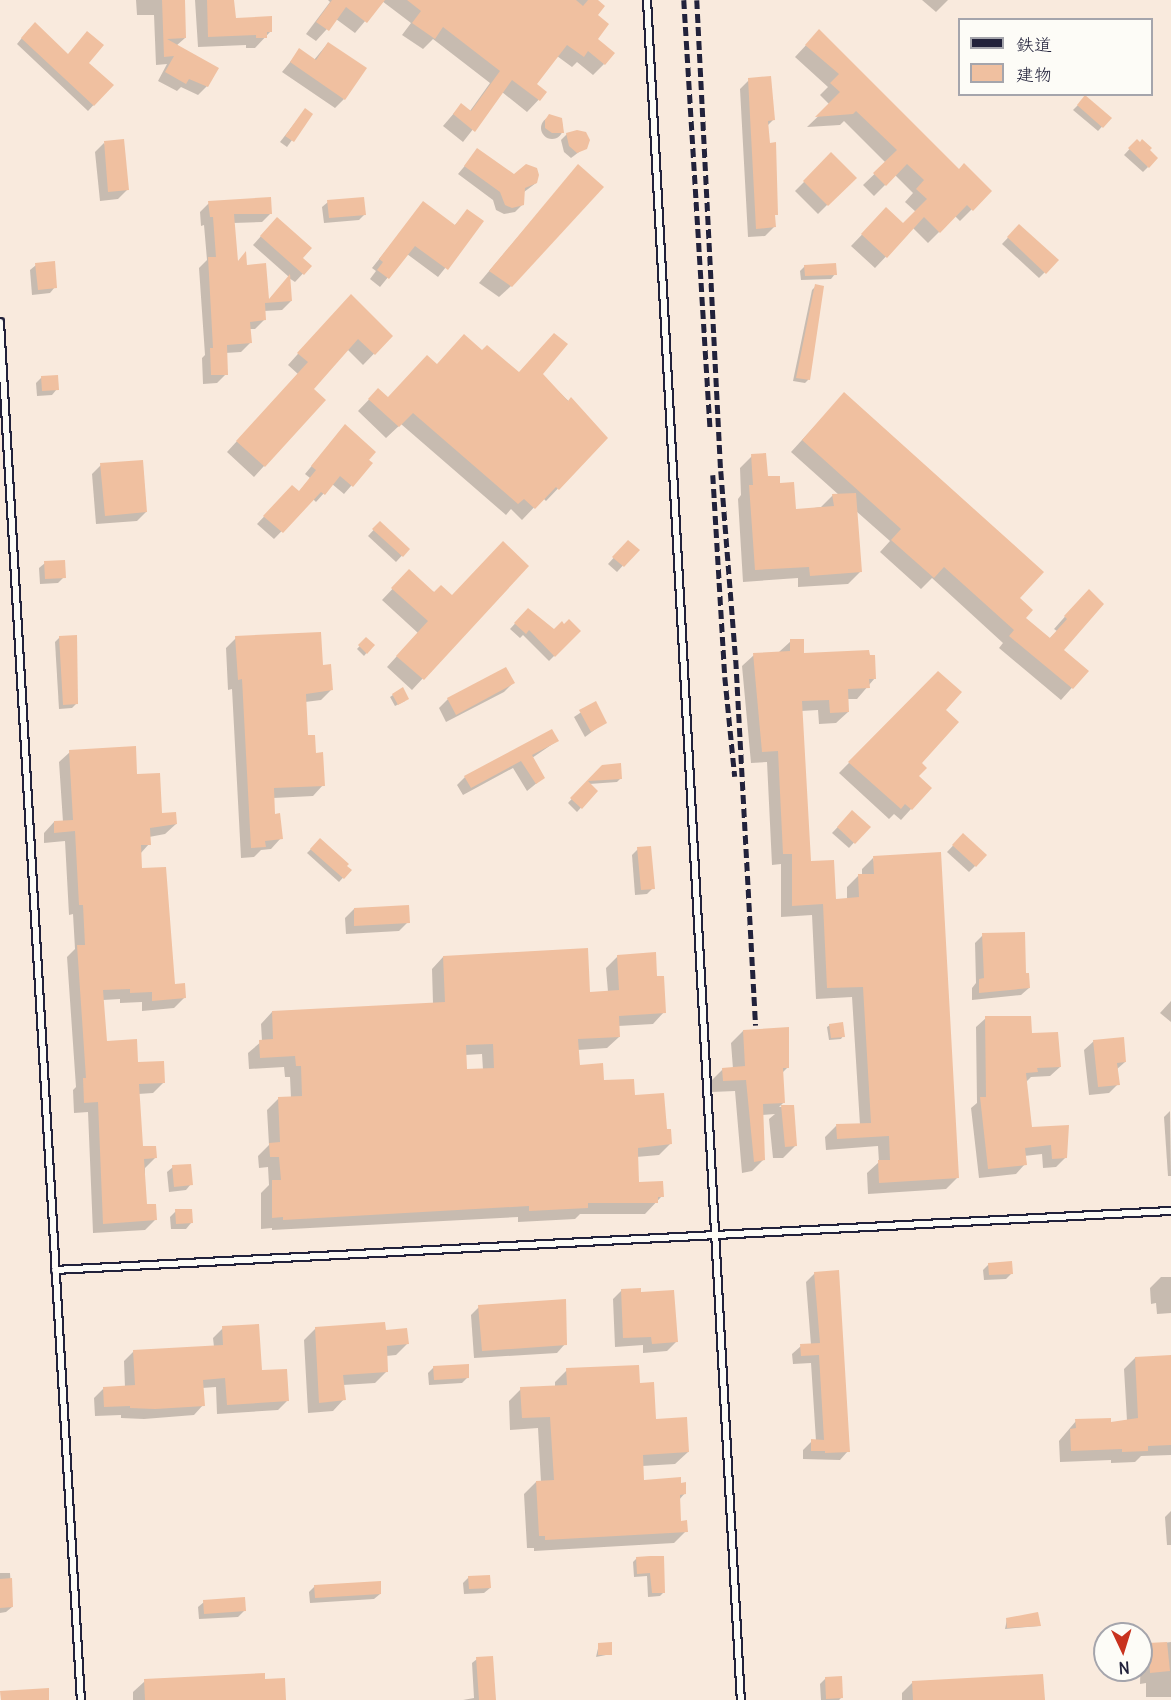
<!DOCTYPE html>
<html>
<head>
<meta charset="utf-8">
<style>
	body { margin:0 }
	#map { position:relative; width:1171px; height:1700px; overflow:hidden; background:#fdfcf7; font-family:Delius,"Klee One",sans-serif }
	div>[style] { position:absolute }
	.built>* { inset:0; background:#f9eadd }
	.shadow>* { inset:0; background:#0003 }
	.round { border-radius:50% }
	.building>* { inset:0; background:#f0c0a0 }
	.roads { filter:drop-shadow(2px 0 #22223b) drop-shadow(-2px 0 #22223b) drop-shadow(0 2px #22223b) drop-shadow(0 -2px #22223b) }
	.lane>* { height:6px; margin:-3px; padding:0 3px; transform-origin:3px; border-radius:3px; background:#fdfcf7 }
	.rail>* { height:4.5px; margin-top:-2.25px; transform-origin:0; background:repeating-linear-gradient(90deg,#22223b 0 9px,transparent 0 13.5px) }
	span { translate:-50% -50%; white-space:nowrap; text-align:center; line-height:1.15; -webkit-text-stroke:5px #fdfcf7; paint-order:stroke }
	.legend { position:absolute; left:958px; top:18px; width:195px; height:78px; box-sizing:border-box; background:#fdfcf7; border:2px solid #a5a5ac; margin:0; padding:8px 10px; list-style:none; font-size:18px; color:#22223b }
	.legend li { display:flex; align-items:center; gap:12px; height:30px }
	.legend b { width:30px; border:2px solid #a5a5ac }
	.north { position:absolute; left:1093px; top:1622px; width:60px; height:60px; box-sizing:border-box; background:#fdfcf7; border:2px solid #a5a5ac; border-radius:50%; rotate:176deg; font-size:16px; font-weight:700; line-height:24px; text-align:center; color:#22223b }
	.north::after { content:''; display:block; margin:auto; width:21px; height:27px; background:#c8321e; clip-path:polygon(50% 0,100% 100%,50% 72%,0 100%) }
</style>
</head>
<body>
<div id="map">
	<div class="built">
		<i style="clip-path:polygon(evenodd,0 0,1171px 0,1171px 1700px,0 1700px,0 0,960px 20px,1152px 20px,1152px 94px,960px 94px,960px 20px,0 0,1105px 1634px,1141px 1634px,1141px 1670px,1105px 1670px,1105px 1634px)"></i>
	</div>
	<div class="shadow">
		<i style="clip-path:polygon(136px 0,184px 0,185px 38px,176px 46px,207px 86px,198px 95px,181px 87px,177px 91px,158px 81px,167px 64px,156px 65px,154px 15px,137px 15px)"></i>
		<i style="clip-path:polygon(195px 0,233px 0,234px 19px,271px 31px,255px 48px,246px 48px,246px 45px,198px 47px)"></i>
		<i style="clip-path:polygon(328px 0,595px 0,596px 40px,604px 64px,593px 75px,577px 62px,572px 67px,557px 56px,535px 84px,545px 93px,527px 112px,502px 92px,463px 142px,443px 126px,461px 105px,470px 111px,490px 83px,433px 39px,423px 49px,402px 35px,411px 23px,382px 1px,355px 33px,336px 19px,316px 41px,306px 34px,330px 2px)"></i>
		<i style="clip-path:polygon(922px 0,948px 0,936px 12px)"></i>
		<i style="clip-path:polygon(29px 29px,67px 56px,87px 63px,112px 85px,88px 111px,17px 44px)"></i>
		<i style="clip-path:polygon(328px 43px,344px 99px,335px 108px,282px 72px,300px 50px,314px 60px)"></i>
		<i style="clip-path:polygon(808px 43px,959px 171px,990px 191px,960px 221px,955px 216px,928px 243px,913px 228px,875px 268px,851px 246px,875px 221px,903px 225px,916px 212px,905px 202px,913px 193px,895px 175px,874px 196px,863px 185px,886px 163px,844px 121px,840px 125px,807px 127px,830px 105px,820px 95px,828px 87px,795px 57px)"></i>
		<i style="clip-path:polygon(749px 80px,773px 120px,767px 126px,774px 227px,765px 236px,748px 237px,740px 89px)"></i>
		<i style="clip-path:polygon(1081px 102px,1110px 118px,1098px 131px,1073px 110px)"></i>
		<i style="clip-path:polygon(305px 110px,311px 114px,287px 147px,280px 142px)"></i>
		<i class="round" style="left:541px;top:117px;width:22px;height:22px"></i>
		<i style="clip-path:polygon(567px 134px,587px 146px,571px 158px,564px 152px,561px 140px)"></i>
		<i style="clip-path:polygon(1137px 141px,1148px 167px,1143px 172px,1124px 155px)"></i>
		<i style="clip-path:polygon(104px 143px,127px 190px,118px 199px,100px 201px,95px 152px)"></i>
		<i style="clip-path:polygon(478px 150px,514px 176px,536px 183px,524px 192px,523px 204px,515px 212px,504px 214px,496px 210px,493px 200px,458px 174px)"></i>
		<i style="clip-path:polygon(831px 155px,854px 178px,818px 214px,795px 191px)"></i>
		<i style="clip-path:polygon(578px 166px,511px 286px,499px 297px,479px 283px)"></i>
		<i style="clip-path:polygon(328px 202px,364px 215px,359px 220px,324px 223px,322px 207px)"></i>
		<i style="clip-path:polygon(209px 203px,271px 213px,262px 222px,233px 223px,237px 263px,246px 266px,268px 301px,289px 277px,253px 245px,269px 227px,310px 266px,295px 282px,289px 278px,291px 301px,282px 310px,264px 311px,264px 320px,255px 329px,249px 329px,250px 343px,241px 352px,225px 353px,226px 374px,217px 383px,203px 384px,202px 358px,205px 355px,199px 268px,207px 260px,204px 225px,201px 226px,200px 212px)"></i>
		<i style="clip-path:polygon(424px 203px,454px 226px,468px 211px,482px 222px,438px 277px,407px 254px,380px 287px,370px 279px,376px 271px,372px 268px)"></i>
		<i style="clip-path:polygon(1019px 226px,1057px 260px,1039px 278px,1002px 244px)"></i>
		<i style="clip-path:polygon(36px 265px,55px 287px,50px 293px,32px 295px,30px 270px)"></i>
		<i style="clip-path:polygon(805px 266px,835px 274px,831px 279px,801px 280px,800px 271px)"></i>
		<i style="clip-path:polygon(816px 286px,809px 379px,805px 383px,793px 381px,812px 290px)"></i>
		<i style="clip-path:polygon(340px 307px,391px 336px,363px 365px,347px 349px,312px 389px,264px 466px,254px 477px,227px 452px,298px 374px,288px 365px)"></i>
		<i style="clip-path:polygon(481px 352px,518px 374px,541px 374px,606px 438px,546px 501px,543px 498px,522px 520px,511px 509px,506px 515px,401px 424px,386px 438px,358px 411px,378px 390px,388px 398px,437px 365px)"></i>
		<i style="clip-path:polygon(42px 377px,57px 389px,52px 395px,37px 396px,36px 383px)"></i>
		<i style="clip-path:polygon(833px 406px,1018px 598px,1024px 618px,1049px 639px,1057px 631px,1054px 629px,1077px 603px,1062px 650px,1087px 671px,1061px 700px,999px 648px,1003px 643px,932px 578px,921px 589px,880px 552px,890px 541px,856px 511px,860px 572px,848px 584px,798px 587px,798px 578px,743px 582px,738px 499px,741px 495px,740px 468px,752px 456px,766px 478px,779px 485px,794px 511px,821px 507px,833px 495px,839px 495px,791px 452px)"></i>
		<i style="clip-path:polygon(345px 426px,371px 463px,344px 494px,332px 484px,316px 502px,313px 499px,274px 539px,257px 524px,292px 487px,298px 493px,310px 478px,305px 474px)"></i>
		<i style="clip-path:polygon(101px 465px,146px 512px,137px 521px,96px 524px,92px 474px)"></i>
		<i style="clip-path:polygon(380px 523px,408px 549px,396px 562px,368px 536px)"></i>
		<i style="clip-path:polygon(628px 542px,637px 550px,617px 572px,608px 564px)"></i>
		<i style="clip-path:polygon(45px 563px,64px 577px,58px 583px,40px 584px,39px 568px)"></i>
		<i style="clip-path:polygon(527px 566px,412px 690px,387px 667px,418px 633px,382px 600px,399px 582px,452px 597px)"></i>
		<i style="clip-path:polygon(523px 615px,554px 631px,579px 631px,549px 661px,523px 635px,520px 638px,510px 629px)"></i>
		<i style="clip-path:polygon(60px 637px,77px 703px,72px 708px,59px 709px,55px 642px)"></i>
		<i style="clip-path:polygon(236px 638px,321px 667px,331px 690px,321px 700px,305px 702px,307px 737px,323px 785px,313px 796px,273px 798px,274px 816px,281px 838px,271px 849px,261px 850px,254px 857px,241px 858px,232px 689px,228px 690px,226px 648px)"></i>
		<i style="clip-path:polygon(366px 639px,373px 645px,364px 656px,357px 649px)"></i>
		<i style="clip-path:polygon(791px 641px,802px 655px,875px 678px,857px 699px,847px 699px,848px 712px,836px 723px,819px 724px,818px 710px,801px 711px,809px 863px,834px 901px,847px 900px,847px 887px,858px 876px,862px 876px,862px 869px,873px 858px,957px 1178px,946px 1189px,868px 1194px,867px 1173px,879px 1162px,878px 1146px,826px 1150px,825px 1137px,836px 1126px,860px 1125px,852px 997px,816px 999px,812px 915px,781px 917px,781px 864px,772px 865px,767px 762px,751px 763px,742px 666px,754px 655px,779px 652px)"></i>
		<i style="clip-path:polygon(506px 669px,513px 683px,504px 692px,446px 722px,439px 708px,448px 699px)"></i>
		<i style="clip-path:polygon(938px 673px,944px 710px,916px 777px,930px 788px,901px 820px,894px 814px,889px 819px,839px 773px)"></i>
		<i style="clip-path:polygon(393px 695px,405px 701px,395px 706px,390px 697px)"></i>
		<i style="clip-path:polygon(595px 703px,605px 722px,585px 737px,574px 717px)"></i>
		<i style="clip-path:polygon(557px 741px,532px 758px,543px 778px,527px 791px,513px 768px,463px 795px,457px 785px,465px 777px)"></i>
		<i style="clip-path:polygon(70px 752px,136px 775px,160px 814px,176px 824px,165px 834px,149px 837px,149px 844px,140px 854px,141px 869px,174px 985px,185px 997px,174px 1008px,142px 1011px,142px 1002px,120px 1003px,120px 999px,103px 1000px,106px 1043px,164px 1082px,153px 1093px,138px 1094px,141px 1148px,155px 1158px,145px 1168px,145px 1206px,155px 1220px,145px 1230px,93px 1233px,88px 1112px,74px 1113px,73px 1090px,76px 1087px,67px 957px,75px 949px,73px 914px,69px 915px,65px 841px,44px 843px,44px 833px,54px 822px,63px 822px,59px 762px)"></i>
		<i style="clip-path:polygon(602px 766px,621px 778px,617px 782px,589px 784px,596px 791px,577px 812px,568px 803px)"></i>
		<i style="clip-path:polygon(852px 812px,868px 827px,849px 848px,832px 833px)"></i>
		<i style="clip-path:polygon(963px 835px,985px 856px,969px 872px,947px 852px)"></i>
		<i style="clip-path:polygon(320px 840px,350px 870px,339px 882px,307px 853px)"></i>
		<i style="clip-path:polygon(638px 849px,653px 888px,647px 894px,635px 895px,632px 855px)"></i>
		<i style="clip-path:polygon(354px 909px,408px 922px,399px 931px,346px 934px,345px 918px)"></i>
		<i style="clip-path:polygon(983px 935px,1025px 975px,1029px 988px,1021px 995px,972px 1000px,972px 988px,976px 983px,975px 943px)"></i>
		<i style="clip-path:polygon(evenodd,618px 956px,656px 978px,664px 1012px,653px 1024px,618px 1026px,619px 1037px,607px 1048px,577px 1050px,578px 1066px,633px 1096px,665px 1131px,670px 1144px,659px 1155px,636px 1157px,638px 1184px,662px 1196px,645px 1214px,580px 1214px,575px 1219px,518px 1222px,518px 1217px,272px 1230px,272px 1228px,261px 1229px,261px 1193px,269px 1185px,268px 1167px,259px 1168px,258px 1156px,269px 1145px,267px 1110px,278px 1099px,291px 1098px,290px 1077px,285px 1077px,284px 1067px,249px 1069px,248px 1053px,262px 1041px,261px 1024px,272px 1012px,433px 1004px,432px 969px,443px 957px,588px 993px,608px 992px,606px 968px,618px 956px,482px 1054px,483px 1070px,466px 1071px,465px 1055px,482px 1054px)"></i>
		<i style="clip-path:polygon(1171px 1001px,1171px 1022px,1160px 1013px)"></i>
		<i style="clip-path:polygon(986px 1018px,1030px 1035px,1060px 1067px,1050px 1076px,1031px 1077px,1026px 1082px,1031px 1129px,1067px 1126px,1066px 1157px,1056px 1167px,1043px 1168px,1042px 1154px,1024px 1156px,1025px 1164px,1016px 1174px,979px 1178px,971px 1108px,977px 1103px,976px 1027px)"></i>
		<i style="clip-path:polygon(830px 1025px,843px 1036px,841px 1039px,829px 1040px,827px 1027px)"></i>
		<i style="clip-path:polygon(788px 1028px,788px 1067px,782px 1073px,784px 1102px,779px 1107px,792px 1106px,795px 1146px,783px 1158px,773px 1158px,769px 1119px,775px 1114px,762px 1115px,764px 1159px,752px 1171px,742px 1173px,735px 1091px,712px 1092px,711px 1081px,723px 1069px,733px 1069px,731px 1043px,743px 1031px)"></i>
		<i style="clip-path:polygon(1094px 1041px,1125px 1062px,1116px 1070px,1118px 1084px,1109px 1093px,1089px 1095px,1084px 1050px)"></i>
		<i style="clip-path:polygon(1170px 1111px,1171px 1176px,1168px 1176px,1164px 1117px)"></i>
		<i style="clip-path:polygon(173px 1167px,191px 1184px,186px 1190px,169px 1192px,167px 1172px)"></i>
		<i style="clip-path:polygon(176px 1211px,191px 1223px,186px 1229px,171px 1229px,170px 1217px)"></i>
		<i style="clip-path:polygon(989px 1264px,1012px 1273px,1006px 1279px,984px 1280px,983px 1270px)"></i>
		<i style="clip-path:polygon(815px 1273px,848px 1451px,840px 1460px,803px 1459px,803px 1450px,812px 1441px,816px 1441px,811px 1363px,793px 1364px,792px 1354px,801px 1346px,811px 1345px,806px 1282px)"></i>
		<i style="clip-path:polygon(1161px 1277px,1171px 1277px,1171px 1313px,1157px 1314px,1156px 1303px,1151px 1304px,1150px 1288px)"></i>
		<i style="clip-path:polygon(622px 1290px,640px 1294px,676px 1342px,667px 1351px,643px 1353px,643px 1345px,615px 1347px,613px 1299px)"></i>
		<i style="clip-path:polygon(479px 1307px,565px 1344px,557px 1353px,474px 1358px,471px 1315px)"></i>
		<i style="clip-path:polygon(223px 1328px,287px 1401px,278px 1410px,217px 1414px,216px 1387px,202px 1388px,203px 1405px,194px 1415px,144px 1419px,121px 1418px,121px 1415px,95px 1416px,94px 1398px,104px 1388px,125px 1388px,124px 1361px,134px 1351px,214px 1347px,213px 1338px)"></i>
		<i style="clip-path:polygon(316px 1328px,384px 1331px,407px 1344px,396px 1355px,386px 1356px,387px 1371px,375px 1383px,343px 1385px,344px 1399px,333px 1411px,308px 1413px,304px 1340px)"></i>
		<i style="clip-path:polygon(1171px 1356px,1171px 1455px,1141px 1456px,1135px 1462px,1111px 1463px,1111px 1460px,1060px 1462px,1059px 1441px,1076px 1421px,1110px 1424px,1127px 1421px,1124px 1369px,1135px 1358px)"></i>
		<i style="clip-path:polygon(434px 1367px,468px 1377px,462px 1383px,429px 1385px,428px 1373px)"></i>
		<i style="clip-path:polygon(567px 1370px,639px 1384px,655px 1420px,688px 1452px,675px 1464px,642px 1466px,643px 1481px,685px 1493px,679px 1500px,680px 1522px,686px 1531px,674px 1543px,534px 1551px,534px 1548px,527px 1548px,524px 1494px,536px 1482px,541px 1482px,538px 1428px,510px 1430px,509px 1401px,521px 1389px,555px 1387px,555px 1382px)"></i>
		<i style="clip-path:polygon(1171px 1511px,1171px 1545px,1167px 1545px,1165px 1517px)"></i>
		<i style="clip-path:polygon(637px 1558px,663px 1558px,664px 1592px,660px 1596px,648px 1597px,647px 1576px,634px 1577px,633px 1562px)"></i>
		<i style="clip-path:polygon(0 1573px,10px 1573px,12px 1607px,6px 1612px,0 1613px)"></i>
		<i style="clip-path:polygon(469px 1577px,490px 1588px,484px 1593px,464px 1594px,463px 1583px)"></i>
		<i style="clip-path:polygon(315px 1586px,380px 1594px,374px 1599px,310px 1603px,309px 1592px)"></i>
		<i style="clip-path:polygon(204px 1602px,244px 1611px,238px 1617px,199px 1619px,198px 1607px)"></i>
		<i style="clip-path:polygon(1007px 1619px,1039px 1626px,1005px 1629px)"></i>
		<i style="clip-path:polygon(1171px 1642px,1171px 1697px,1146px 1697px,1146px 1683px,1140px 1684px,1141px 1653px,1149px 1645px)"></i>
		<i style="clip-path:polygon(599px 1644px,611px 1654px,596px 1657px)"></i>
		<i style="clip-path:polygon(477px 1659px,494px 1700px,463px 1700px,474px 1698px,472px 1663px)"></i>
		<i style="clip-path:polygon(826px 1678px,842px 1697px,839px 1700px,821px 1700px,820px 1684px)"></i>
		<i style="clip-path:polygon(145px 1681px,264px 1681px,285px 1700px,133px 1700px,133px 1692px)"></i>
		<i style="clip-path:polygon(913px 1682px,1043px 1700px,902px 1700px,902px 1693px)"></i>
	</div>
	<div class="building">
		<i style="clip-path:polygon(162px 0,185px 0,186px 38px,167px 39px,219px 68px,208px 87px,189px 79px,186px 84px,165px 72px,174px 56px,164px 57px)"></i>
		<i style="clip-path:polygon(207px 0,234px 0,236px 18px,272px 16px,272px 32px,267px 32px,267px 38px,256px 38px,256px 35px,208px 37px)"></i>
		<i style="clip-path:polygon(332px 0,385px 0,367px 23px,346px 7px,329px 31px,316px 22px)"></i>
		<i style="clip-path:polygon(407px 0,576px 0,583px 6px,588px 0,598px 0,605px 6px,598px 15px,609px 24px,598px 39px,615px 53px,605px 65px,588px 51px,584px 57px,567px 45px,537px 84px,547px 92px,540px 101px,512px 80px,475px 132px,453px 114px,461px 103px,471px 111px,500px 71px,443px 27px,435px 39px,412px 23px,421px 11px)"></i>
		<i style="clip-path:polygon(35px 22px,68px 54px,87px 31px,104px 45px,89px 63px,114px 85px,94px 106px,21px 38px)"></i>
		<i style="clip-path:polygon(819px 29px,959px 169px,964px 163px,992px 191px,973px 211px,967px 205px,940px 233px,924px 217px,887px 258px,861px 234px,886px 207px,903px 223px,927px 199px,916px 189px,924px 180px,907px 164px,886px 186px,873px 173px,897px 150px,856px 111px,853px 114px,815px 117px,840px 92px,830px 83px,839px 74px,805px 45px)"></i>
		<i style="clip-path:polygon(328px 42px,367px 68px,345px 100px,290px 62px,299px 48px,316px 60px)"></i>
		<i style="clip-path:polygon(771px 76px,775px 120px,768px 121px,770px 143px,776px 142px,778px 215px,775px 215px,776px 227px,756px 229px,748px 78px)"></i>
		<i style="clip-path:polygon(1085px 95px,1112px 118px,1103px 128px,1077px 105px)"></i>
		<i style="clip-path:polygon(305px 108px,313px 114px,294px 142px,285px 136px)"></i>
		<i style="clip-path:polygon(549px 114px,562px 118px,564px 133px,552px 133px,545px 128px,545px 120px)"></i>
		<i style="clip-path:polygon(577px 130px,586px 132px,590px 140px,587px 149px,577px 153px,569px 146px,566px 133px)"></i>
		<i style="clip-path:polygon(124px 139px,129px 190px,108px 192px,104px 141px)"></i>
		<i style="clip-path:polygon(1137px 139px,1140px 142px,1142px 139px,1152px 148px,1150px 150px,1158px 158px,1149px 168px,1128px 148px)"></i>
		<i style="clip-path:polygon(477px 148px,514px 174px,526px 164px,537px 168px,539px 175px,537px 183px,525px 188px,524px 205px,512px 208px,505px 205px,500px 192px,464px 166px)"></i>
		<i style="clip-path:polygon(831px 152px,857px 178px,828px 206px,803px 181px)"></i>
		<i style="clip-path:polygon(578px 164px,604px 187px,512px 287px,489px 271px)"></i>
		<i style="clip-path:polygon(271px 197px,272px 214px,234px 214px,238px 261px,246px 251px,247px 265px,266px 263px,269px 299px,290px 274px,292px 301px,265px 303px,266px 320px,250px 322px,252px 343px,227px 345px,228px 375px,211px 375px,210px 348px,213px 348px,208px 257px,216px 257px,213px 217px,210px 217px,208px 201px)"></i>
		<i style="clip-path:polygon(364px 197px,366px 215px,329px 218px,327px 200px)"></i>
		<i style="clip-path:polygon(423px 201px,455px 225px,467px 209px,484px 221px,448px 270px,415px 246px,389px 279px,377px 270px,383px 262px,379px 259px)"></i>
		<i style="clip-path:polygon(277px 217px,312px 248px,303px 258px,312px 266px,304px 275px,260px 236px)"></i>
		<i style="clip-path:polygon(1019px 224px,1059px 260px,1046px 274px,1007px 237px)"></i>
		<i style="clip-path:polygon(55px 261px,57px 288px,38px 290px,35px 263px)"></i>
		<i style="clip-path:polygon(836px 263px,837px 275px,805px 276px,804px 265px)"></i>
		<i style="clip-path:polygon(815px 284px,824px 286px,810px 380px,796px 378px)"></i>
		<i style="clip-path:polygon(351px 294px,393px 336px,375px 355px,358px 339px,314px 389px,326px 400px,265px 467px,236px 441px,308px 362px,297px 353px)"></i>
		<i style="clip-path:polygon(554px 333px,568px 344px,543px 374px,568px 401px,571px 397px,608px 438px,559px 490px,556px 487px,535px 509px,524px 499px,518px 504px,413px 413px,399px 427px,368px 399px,378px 388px,388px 397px,427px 355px,437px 364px,464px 334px,482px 350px,487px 345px,519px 372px)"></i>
		<i style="clip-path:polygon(58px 375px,59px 390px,42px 391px,41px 376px)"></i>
		<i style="clip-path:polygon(844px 392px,1044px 572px,1020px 598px,1033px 610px,1026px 618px,1050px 638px,1067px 619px,1064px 616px,1089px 589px,1104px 604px,1064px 650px,1089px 671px,1073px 689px,1009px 636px,1014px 630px,944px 567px,934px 578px,891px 540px,901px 529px,802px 440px)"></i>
		<i style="clip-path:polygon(345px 424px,376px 452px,369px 460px,373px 463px,353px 487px,340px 476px,325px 495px,321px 492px,283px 533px,263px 516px,292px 485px,299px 491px,316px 470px,311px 466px)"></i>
		<i style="clip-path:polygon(766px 453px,768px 476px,780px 476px,780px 483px,794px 482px,796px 509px,834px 506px,832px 494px,856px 493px,862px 572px,810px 576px,809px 567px,755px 570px,749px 485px,753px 485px,751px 454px)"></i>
		<i style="clip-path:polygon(143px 460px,147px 512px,105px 516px,100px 463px)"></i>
		<i style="clip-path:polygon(380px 521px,410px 549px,403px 557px,372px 529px)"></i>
		<i style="clip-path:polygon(628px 540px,640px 550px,624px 567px,612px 557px)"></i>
		<i style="clip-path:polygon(503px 541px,529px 566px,424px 680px,396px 656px,428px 621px,391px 588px,409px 569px,434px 592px,441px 585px,452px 595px)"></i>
		<i style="clip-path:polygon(65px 560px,66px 578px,45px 579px,44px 561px)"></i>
		<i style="clip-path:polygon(528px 608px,554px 629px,562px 621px,564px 624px,569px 619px,581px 631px,555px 657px,529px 630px,526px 634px,514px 623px)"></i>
		<i style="clip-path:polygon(321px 632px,323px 665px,331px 664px,333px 690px,306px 694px,308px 735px,315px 735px,316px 753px,323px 752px,325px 786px,274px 788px,275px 814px,280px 813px,283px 839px,265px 841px,266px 847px,251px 848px,242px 679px,238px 680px,235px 636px)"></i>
		<i style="clip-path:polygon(77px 635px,78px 704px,63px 705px,59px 636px)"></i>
		<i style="clip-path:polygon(366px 637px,375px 645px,367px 654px,358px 645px)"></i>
		<i style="clip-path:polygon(790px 639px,804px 639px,804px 653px,869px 650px,870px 655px,875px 655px,876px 679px,869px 679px,870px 688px,848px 689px,849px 712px,830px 713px,829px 700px,802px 701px,811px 861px,834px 860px,836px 899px,859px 897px,858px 874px,874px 874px,873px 856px,941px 852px,959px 1178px,879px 1183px,878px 1160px,890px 1160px,889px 1136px,837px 1139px,836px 1124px,871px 1123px,863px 987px,827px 988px,823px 904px,792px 906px,792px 854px,783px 854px,778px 751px,762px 752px,753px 653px,790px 651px)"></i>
		<i style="clip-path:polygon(506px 667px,515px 683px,456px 715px,447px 698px)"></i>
		<i style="clip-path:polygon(938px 671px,962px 692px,946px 710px,959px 722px,922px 763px,927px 768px,919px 776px,932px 788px,912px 810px,905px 804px,901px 809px,848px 762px)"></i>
		<i style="clip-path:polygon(403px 687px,409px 699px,398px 705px,392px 694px)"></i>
		<i style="clip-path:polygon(596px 701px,607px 723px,591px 732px,579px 710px)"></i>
		<i style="clip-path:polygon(552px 729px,559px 741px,532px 755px,545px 778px,536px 784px,521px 761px,471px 788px,464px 776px)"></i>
		<i style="clip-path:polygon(136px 746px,137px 774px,160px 773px,162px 813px,176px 812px,177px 824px,150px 828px,151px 845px,141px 845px,142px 868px,166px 867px,175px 984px,185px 983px,186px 998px,152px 1001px,152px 992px,130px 993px,130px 989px,103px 990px,107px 1041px,137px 1039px,138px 1062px,164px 1061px,165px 1083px,139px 1084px,143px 1146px,156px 1146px,157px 1158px,144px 1159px,147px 1204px,156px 1204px,157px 1220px,103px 1224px,98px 1102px,84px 1103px,83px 1078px,86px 1078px,77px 945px,85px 945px,83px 905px,79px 905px,75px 831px,54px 833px,54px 821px,73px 820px,69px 750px)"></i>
		<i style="clip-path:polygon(621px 763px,622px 779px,588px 781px,598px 791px,582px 809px,570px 798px,602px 765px)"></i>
		<i style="clip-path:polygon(852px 810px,871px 827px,855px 844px,837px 827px)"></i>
		<i style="clip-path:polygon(963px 833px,987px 855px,976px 867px,952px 845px)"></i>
		<i style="clip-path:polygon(320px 838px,349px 864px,347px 866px,352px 870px,344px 879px,310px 849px)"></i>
		<i style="clip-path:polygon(651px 846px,655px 889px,641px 890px,637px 847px)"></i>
		<i style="clip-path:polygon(409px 905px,410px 923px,354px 926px,354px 908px)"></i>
		<i style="clip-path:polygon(1025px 932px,1026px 973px,1029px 973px,1030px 988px,979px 993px,979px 979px,984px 978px,982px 933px)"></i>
		<i style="clip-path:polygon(evenodd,588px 948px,590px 992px,619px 990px,617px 955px,656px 952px,657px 976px,664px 976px,666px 1013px,619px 1016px,620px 1037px,578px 1039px,580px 1065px,603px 1063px,604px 1080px,634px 1079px,635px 1095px,664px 1093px,667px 1129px,671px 1129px,672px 1144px,638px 1148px,638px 1152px,639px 1182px,663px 1181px,664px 1197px,658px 1197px,658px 1203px,588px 1203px,588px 1208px,529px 1211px,529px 1206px,283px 1220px,283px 1217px,272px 1218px,272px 1180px,281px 1180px,279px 1157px,270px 1157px,269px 1143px,280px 1142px,278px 1097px,302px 1096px,301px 1066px,296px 1066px,295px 1056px,260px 1058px,259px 1040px,273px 1039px,272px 1011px,445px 1002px,443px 956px,588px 948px,493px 1044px,494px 1068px,467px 1069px,466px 1045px,493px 1044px)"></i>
		<i style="clip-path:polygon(985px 1016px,1031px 1016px,1032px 1033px,1058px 1032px,1061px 1067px,1037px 1068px,1038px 1072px,1026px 1073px,1032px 1127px,1069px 1125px,1067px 1158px,1052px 1159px,1051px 1145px,1025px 1148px,1027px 1165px,988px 1169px,980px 1097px,986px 1097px)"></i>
		<i style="clip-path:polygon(843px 1022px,845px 1037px,831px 1038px,829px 1024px)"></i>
		<i style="clip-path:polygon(789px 1027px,789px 1068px,783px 1068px,785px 1103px,763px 1104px,765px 1160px,754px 1162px,746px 1080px,723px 1081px,722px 1068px,745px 1066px,743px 1030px)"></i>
		<i style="clip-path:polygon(1124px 1037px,1126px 1062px,1117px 1063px,1120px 1085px,1098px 1087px,1093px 1040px)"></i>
		<i style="clip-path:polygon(781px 1105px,794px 1105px,797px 1146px,785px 1147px)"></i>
		<i style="clip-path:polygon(191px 1164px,193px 1185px,174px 1187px,172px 1165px)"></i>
		<i style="clip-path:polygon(175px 1209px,192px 1209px,193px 1223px,176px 1224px)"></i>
		<i style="clip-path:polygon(1012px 1261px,1013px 1274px,989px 1275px,988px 1263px)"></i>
		<i style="clip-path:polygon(839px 1270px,850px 1452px,825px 1453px,825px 1451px,811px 1451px,811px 1439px,824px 1440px,819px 1355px,801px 1356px,800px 1344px,820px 1343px,814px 1272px)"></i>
		<i style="clip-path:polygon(641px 1288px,641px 1292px,674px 1290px,678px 1342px,652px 1344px,651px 1337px,623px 1338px,621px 1289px)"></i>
		<i style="clip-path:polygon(566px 1299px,567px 1345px,482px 1351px,478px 1305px)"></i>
		<i style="clip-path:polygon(385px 1322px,386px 1330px,407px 1328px,409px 1344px,387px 1346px,388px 1372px,343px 1375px,346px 1400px,319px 1403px,315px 1327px)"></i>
		<i style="clip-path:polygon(259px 1324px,262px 1370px,287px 1369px,289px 1401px,227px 1405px,225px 1378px,203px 1380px,205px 1406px,155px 1409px,130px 1408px,130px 1406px,104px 1407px,103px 1387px,135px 1385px,133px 1350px,223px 1345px,222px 1326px)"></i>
		<i style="clip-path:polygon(1171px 1355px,1171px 1445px,1148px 1446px,1148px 1451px,1122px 1452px,1122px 1449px,1071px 1451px,1070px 1429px,1076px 1428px,1075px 1419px,1111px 1418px,1111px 1422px,1138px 1418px,1135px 1357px)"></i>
		<i style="clip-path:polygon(469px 1364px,469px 1378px,434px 1380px,433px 1366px)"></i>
		<i style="clip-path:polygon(639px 1365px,640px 1383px,654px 1382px,656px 1419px,687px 1417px,689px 1452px,643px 1455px,644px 1480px,681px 1477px,681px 1483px,686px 1482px,686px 1494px,680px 1495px,681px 1521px,687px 1520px,688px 1532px,545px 1540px,545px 1536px,539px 1536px,536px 1481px,554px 1480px,550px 1417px,522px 1418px,520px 1387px,567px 1385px,566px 1368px)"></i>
		<i style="clip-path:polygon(650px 1556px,664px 1556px,665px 1593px,652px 1593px,650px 1573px,637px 1574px,636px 1557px)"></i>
		<i style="clip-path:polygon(490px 1575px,491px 1588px,469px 1589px,468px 1576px)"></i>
		<i style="clip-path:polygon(12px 1578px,13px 1607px,0 1608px,0 1579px)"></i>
		<i style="clip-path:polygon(381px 1581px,381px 1594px,315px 1598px,314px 1585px)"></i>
		<i style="clip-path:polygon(245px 1597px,246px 1611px,204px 1614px,203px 1600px)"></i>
		<i style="clip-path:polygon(1038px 1612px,1041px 1626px,1007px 1628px,1006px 1618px)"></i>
		<i style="clip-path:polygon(612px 1642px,612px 1655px,598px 1655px,598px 1643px)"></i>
		<i style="clip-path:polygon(1167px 1642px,1170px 1671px,1150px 1673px,1148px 1643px)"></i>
		<i style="clip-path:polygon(493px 1656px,496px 1700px,479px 1700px,476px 1657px)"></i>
		<i style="clip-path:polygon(265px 1673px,265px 1679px,285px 1678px,286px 1700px,145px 1700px,144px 1679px)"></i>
		<i style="clip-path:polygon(1043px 1674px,1045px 1700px,913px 1700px,912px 1681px)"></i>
		<i style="clip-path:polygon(842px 1676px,843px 1698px,826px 1699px,825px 1677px)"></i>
		<i style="clip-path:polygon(49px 1688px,49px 1700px,1px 1700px,0 1691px)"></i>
	</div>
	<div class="roads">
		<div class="lane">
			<i style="left:647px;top:0;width:1703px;rotate:86.84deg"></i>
			<i style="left:0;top:322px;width:1380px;rotate:86.64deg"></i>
			<i style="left:55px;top:1270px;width:1118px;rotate:-3.03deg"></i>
		</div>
	</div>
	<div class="rail">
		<i style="left:684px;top:0;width:431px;rotate:86.5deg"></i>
		<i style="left:697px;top:0;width:472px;rotate:87.1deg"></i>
		<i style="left:721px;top:471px;width:190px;rotate:85.5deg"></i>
		<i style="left:736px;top:660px;width:366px;rotate:86.9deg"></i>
		<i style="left:713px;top:475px;width:202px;rotate:86.6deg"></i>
		<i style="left:725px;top:677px;width:100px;rotate:84.3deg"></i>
	</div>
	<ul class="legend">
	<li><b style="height:8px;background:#22223b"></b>鉄道</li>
	<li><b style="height:16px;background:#f0c0a0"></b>建物</li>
	</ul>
	<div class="north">N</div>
</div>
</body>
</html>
